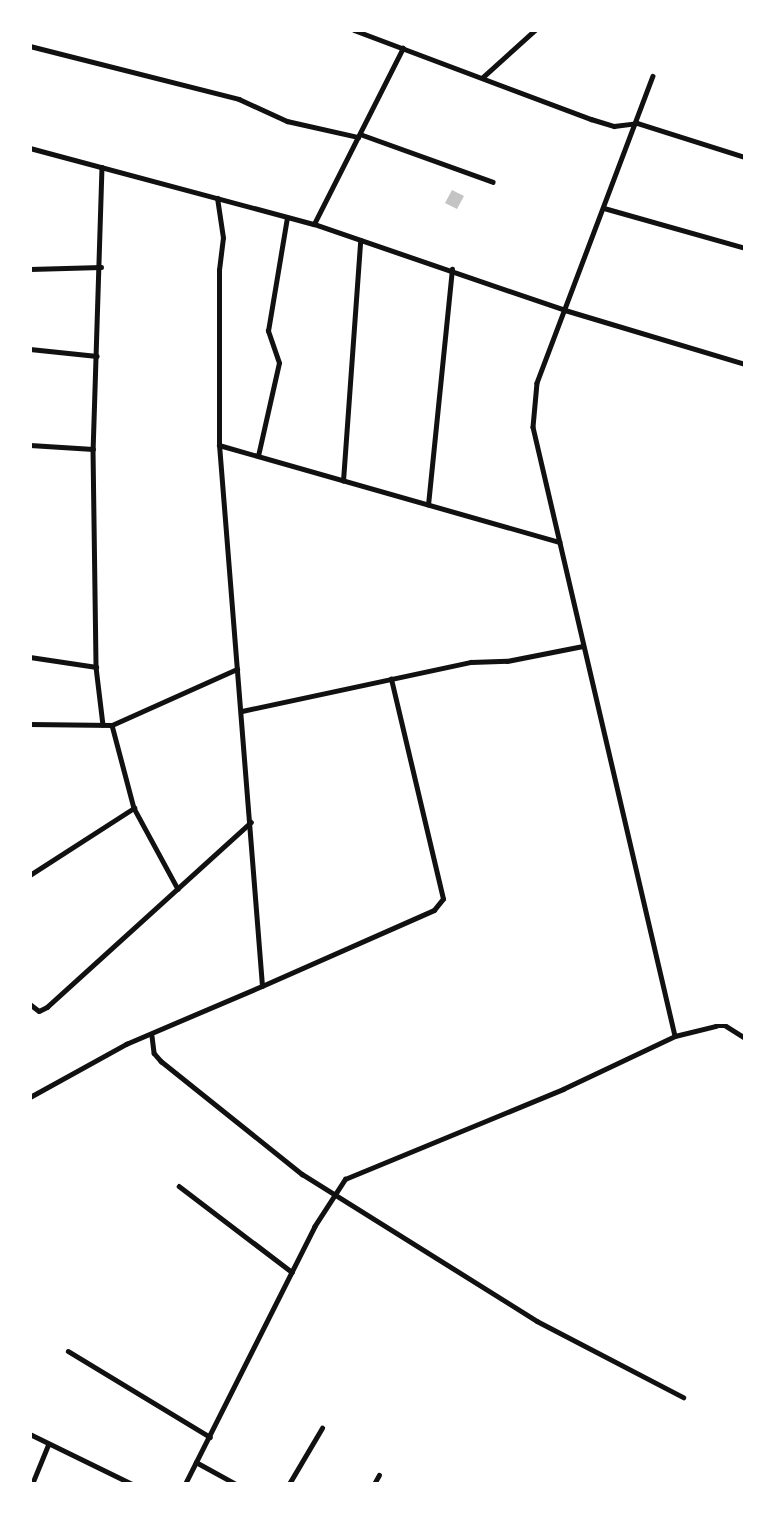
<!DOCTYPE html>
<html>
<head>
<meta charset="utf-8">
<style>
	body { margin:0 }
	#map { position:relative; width:775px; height:1514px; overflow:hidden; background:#fff; font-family:"Source Sans 3",sans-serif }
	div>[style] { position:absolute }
	.building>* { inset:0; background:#c4c4c4 }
	.minor>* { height:4.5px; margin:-2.25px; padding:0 2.25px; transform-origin:2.25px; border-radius:2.25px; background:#111 }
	span { translate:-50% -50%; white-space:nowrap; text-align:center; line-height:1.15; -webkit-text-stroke:5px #fff; paint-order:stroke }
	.frame { position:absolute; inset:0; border:32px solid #fff; pointer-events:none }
</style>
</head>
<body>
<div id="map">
	<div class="building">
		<i style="clip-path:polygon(452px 190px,464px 196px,457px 209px,445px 203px)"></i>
	</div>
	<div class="minor">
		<i style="left:354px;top:30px;width:253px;rotate:20.6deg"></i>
		<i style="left:591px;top:119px;width:24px;rotate:17deg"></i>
		<i style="left:614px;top:126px;width:23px;rotate:-7deg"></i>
		<i style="left:637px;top:123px;width:113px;rotate:17.5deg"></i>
		<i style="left:30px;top:46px;width:216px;rotate:14.2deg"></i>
		<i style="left:239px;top:99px;width:53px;rotate:24.6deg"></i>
		<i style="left:287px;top:121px;width:73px;rotate:12.7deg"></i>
		<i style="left:653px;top:76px;width:328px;rotate:110.7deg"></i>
		<i style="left:537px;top:383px;width:44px;rotate:95.2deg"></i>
		<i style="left:533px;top:427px;width:625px;rotate:76.87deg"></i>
		<i style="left:483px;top:77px;width:70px;rotate:-42.1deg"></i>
		<i style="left:360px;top:134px;width:141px;rotate:19.8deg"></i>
		<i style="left:30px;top:148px;width:294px;rotate:15deg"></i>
		<i style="left:314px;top:224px;width:265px;rotate:18.9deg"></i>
		<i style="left:565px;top:310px;width:188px;rotate:16.7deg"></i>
		<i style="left:102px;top:167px;width:282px;rotate:91.8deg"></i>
		<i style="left:93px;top:449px;width:218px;rotate:89.2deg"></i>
		<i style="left:96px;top:667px;width:58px;rotate:83.1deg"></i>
		<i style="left:604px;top:208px;width:147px;rotate:15.8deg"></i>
		<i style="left:314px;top:224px;width:197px;rotate:-63.2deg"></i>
		<i style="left:30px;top:269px;width:71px;rotate:-1.6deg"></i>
		<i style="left:30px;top:349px;width:67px;rotate:6deg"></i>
		<i style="left:30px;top:445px;width:63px;rotate:3.6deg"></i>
		<i style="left:219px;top:445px;width:354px;rotate:15.9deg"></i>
		<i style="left:258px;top:456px;width:95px;rotate:-77.3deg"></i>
		<i style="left:279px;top:363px;width:34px;rotate:-109deg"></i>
		<i style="left:268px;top:331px;width:115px;rotate:-80.5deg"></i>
		<i style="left:343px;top:481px;width:241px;rotate:-85.9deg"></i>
		<i style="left:428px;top:505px;width:237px;rotate:-84.2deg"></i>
		<i style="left:30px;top:657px;width:67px;rotate:8.6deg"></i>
		<i style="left:242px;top:711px;width:234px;rotate:-12.1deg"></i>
		<i style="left:471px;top:662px;width:36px;rotate:-2deg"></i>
		<i style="left:507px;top:661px;width:77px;rotate:-11.2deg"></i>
		<i style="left:30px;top:724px;width:82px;rotate:0.7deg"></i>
		<i style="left:112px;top:725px;width:137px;rotate:-24.1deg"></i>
		<i style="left:112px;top:725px;width:86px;rotate:75.2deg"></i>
		<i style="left:134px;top:808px;width:92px;rotate:61.5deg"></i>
		<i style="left:30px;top:875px;width:124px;rotate:-32.8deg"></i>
		<i style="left:262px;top:986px;width:188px;rotate:-23.8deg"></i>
		<i style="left:434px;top:910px;width:14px;rotate:-51deg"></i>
		<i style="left:443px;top:899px;width:226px;rotate:-103.3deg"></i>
		<i style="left:30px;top:1004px;width:11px;rotate:38deg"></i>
		<i style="left:39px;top:1011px;width:9px;rotate:-27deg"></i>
		<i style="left:47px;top:1007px;width:275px;rotate:-42.2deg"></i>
		<i style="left:152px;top:1036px;width:17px;rotate:83deg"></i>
		<i style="left:154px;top:1053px;width:11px;rotate:49deg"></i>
		<i style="left:161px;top:1061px;width:181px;rotate:38.7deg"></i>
		<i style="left:302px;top:1174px;width:277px;rotate:32deg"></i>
		<i style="left:537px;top:1321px;width:165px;rotate:27.5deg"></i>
		<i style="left:30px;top:1097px;width:110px;rotate:-28.9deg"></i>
		<i style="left:126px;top:1044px;width:148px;rotate:-23.1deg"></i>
		<i style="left:262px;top:986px;width:543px;rotate:-94.54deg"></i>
		<i style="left:219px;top:445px;width:175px;rotate:-90deg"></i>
		<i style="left:219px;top:270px;width:32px;rotate:-83deg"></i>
		<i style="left:223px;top:238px;width:40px;rotate:-98.5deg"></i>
		<i style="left:179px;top:1186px;width:142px;rotate:37.3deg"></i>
		<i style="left:68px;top:1351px;width:166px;rotate:31.2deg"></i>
		<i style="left:30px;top:1434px;width:114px;rotate:26.1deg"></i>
		<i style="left:196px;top:1462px;width:46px;rotate:28.8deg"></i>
		<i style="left:32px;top:1484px;width:42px;rotate:-67.7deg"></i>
		<i style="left:185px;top:1484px;width:288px;rotate:-63.3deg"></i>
		<i style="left:314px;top:1227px;width:57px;rotate:-57.1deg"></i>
		<i style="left:345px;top:1179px;width:236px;rotate:-22.4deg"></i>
		<i style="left:563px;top:1089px;width:124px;rotate:-25.3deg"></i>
		<i style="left:675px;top:1036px;width:42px;rotate:-13.7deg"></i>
		<i style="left:716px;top:1026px;width:10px"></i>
		<i style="left:726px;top:1026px;width:22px;rotate:32deg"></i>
		<i style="left:289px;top:1484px;width:65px;rotate:-59.5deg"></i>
		<i style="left:374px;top:1484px;width:10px;rotate:-61deg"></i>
	</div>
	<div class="frame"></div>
</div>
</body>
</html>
